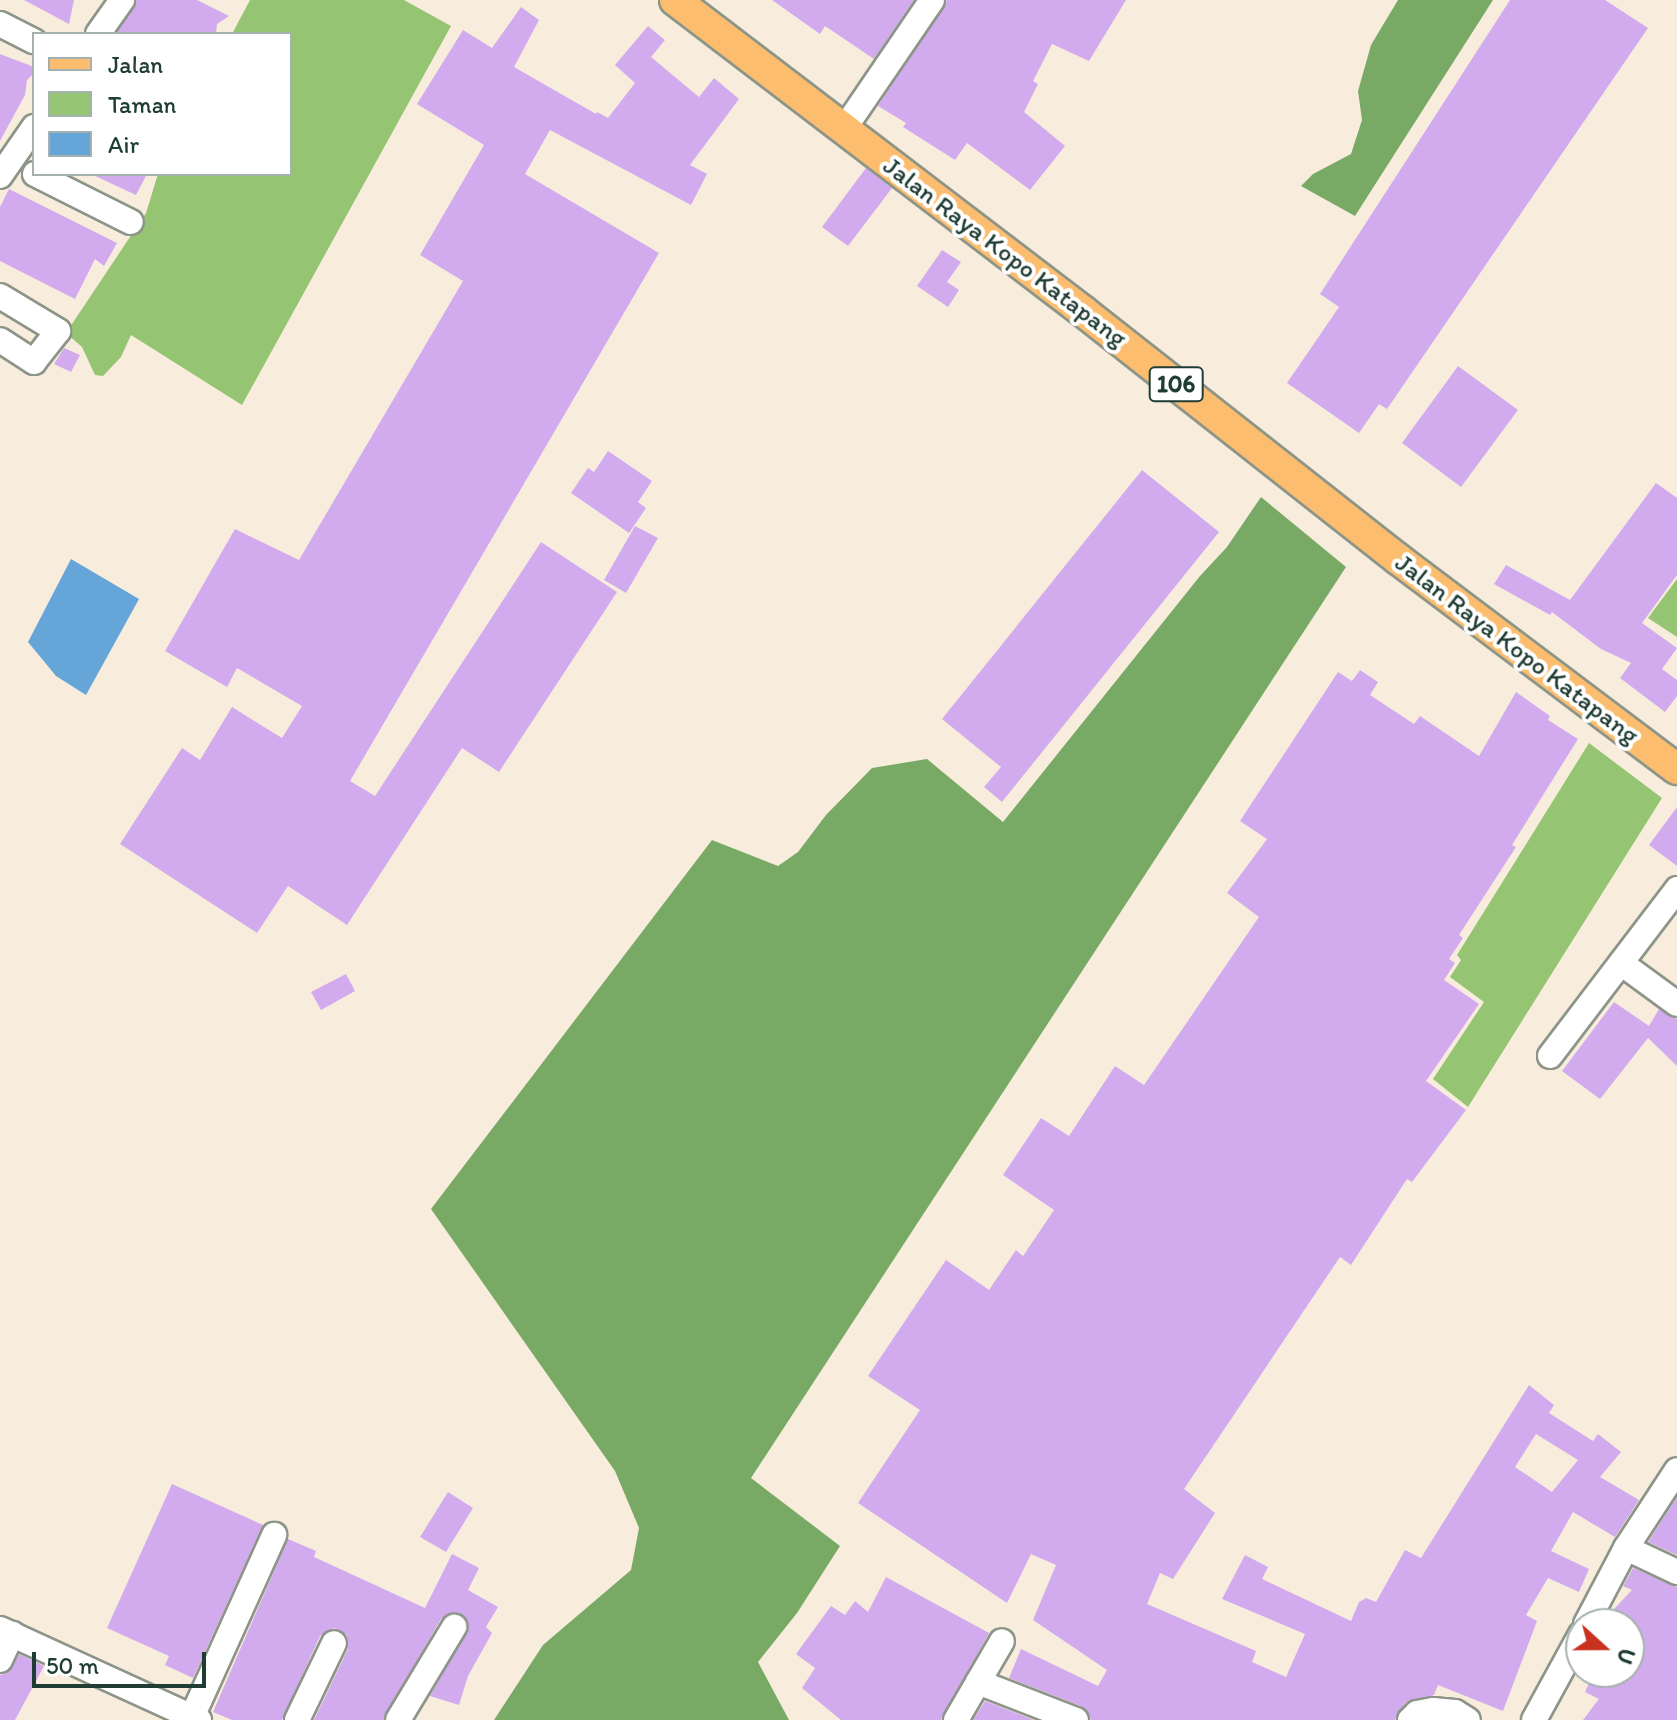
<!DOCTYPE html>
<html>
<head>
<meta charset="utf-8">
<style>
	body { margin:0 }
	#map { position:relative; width:1677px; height:1720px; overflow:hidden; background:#f8eddd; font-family:Itim,sans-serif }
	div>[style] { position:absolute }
	.green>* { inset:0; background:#95c473 }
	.forest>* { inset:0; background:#78aa65 }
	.water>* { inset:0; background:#65a5d8 }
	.building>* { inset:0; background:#d2abef }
	.roads { filter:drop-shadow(2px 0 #8c9588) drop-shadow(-2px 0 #8c9588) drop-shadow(0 2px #8c9588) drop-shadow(0 -2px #8c9588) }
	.minor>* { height:24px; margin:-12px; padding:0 12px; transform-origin:12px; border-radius:12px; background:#fff }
	.major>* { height:30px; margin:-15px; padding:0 15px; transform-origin:15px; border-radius:15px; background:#fcbd6e }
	span { translate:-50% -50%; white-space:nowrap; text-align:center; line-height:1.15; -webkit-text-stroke:8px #fff; paint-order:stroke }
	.shield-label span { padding:2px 6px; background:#fff; border:2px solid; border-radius:6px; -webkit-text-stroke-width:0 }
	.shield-label { font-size:24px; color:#1f3d34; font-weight:700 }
	.street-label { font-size:26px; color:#1f3d34 }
	.legend { position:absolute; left:32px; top:32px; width:260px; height:144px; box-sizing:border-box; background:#fff; border:2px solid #a5b1ae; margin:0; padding:10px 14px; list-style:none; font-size:24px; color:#1f3d34 }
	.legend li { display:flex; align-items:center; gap:16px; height:40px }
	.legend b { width:40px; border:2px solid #a5b1ae }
	.north { position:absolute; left:1565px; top:1608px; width:80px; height:80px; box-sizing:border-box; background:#fff; border:2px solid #a5b1ae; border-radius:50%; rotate:111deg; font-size:22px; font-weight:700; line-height:32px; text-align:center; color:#1f3d34 }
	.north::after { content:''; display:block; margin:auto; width:28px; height:36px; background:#c8321e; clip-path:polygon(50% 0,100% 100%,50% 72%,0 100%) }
	.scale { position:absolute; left:32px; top:1652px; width:174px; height:36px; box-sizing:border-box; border:4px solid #1f3d34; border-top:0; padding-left:10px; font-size:24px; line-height:28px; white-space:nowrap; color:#1f3d34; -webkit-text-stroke:6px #fff; paint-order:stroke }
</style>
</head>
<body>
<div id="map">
	<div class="green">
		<i style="clip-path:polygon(250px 0,404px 0,451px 26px,242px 405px,131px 335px,121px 357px,103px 376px,95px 375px,82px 347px,66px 333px,146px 213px,158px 174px,290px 174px,290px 34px,232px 34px)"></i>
		<i style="clip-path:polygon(1677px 579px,1677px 637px,1648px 618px)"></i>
		<i style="clip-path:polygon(1589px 743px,1662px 798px,1468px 1107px,1433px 1079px,1484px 1002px,1450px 977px,1461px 960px,1457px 955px)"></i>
	</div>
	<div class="forest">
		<i style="clip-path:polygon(1398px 0,1493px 0,1355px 216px,1301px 186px,1313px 174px,1351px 154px,1362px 120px,1358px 91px,1371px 45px)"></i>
		<i style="clip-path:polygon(1261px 497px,1346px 567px,751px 1478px,840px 1546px,797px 1613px,758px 1662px,789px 1720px,494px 1720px,543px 1645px,631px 1570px,639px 1528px,615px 1471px,431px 1209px,712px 840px,778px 866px,798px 852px,826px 815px,872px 768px,927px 759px,1003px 822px,1200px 576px,1227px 547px)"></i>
	</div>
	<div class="water">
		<i style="clip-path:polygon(71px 559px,139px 599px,86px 695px,56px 676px,28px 642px)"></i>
	</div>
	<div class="building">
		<i style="clip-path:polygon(24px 0,74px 0,69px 24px)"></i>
		<i style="clip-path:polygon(137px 0,197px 0,229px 16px,217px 24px,216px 34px,116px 34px)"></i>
		<i style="clip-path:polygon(772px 0,914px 0,874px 59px,825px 26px,820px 34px)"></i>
		<i style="clip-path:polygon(947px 0,1126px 0,1089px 61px,1052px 44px,1033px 81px,1038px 84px,1024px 112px,1065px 146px,1030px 190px,967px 143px,955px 160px,903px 127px,906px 123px,878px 106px)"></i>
		<i style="clip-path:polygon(1510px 0,1605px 0,1648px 28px,1387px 409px,1379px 404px,1359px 433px,1287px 383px,1339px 307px,1320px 294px)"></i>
		<i style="clip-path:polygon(521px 7px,539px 20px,514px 67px,596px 114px,597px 112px,608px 118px,635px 83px,615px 65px,648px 26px,665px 40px,651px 57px,699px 97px,714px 78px,739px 99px,690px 165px,707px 174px,691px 205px,550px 130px,525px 174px,659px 253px,350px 781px,375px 796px,541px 542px,617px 592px,499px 772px,462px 748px,347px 925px,288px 886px,257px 933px,120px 844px,182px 748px,200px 760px,232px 707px,282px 738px,302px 706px,237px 668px,227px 687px,165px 651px,235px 529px,299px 560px,463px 281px,420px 255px,484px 145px,417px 104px,463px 30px,492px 48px)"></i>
		<i style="clip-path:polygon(0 54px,34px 67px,34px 73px,27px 80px,25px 95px,0 141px)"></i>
		<i style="clip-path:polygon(866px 168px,892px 188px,848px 246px,822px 227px)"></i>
		<i style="clip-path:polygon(91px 174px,147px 174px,136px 195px)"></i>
		<i style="clip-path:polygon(9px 189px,117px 243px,104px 266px,95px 259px,75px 299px,0 261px,0 207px)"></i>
		<i style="clip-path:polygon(942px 250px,961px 262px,947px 282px,959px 290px,948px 307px,917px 286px)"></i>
		<i style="clip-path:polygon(64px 348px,80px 355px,71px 372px,54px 364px)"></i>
		<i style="clip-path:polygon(1458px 366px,1518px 410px,1461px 487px,1402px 443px)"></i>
		<i style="clip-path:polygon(608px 451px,652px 481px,638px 502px,646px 508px,629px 533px,571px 493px,588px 468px,594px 472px)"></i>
		<i style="clip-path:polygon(1142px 470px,1219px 532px,1002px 802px,984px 787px,1001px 767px,942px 719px)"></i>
		<i style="clip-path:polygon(1656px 483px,1677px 498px,1677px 575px,1642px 623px,1677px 648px,1662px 669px,1677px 680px,1677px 696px,1665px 712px,1620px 678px,1631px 663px,1601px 649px,1552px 612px,1550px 615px,1494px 584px,1506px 565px,1570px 600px)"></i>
		<i style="clip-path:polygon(635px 526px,658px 538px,626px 593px,604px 580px)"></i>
		<i style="clip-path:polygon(evenodd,1360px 670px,1378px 682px,1370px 695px,1414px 724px,1420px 716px,1479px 756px,1516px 692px,1550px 716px,1548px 720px,1578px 739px,1512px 845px,1516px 847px,1459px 935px,1463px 938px,1449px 959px,1455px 963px,1444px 980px,1479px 1004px,1426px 1081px,1466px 1110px,1412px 1182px,1407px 1179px,1351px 1265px,1340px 1257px,1184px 1489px,1215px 1513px,1173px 1579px,1160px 1573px,1147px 1604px,1256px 1651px,1252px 1662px,1286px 1677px,1305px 1634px,1222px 1599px,1245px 1555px,1268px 1567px,1262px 1579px,1351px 1621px,1359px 1602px,1366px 1598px,1376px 1602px,1405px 1550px,1421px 1558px,1529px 1385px,1554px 1405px,1549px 1413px,1593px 1441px,1598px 1434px,1621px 1452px,1600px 1477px,1639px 1500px,1615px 1537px,1573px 1512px,1551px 1551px,1589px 1569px,1579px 1592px,1548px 1578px,1526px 1615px,1537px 1621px,1503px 1711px,1438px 1685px,1434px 1695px,1406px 1702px,1395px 1720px,1091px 1720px,1081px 1706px,1009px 1678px,1021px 1649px,1098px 1686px,1107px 1670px,1033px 1620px,1056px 1565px,1031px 1554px,1007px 1603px,858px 1503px,920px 1410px,868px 1376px,946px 1260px,989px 1290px,1016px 1250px,1023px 1256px,1054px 1210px,1003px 1175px,1041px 1118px,1069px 1136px,1115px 1066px,1144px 1085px,1259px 917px,1227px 893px,1267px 839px,1240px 821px,1338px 672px,1352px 681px,1360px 670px,1536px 1434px,1578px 1460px,1552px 1492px,1515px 1467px,1536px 1434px)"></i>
		<i style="clip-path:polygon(1677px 807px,1677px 866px,1649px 845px)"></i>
		<i style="clip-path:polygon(346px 974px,355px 991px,321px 1010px,311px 992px)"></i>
		<i style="clip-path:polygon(1614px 1002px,1649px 1026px,1659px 1009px,1677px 1019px,1677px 1066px,1648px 1038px,1600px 1099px,1562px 1071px)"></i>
		<i style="clip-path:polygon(172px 1484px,263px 1525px,193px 1678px,165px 1665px,169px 1656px,107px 1628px)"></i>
		<i style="clip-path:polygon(448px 1492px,473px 1508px,446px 1552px,420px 1537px)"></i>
		<i style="clip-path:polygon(1677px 1497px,1677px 1555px,1648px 1542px)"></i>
		<i style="clip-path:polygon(288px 1539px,316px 1551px,314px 1557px,425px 1608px,452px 1554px,479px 1568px,468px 1590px,498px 1607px,486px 1627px,492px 1633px,468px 1676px,459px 1705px,430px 1696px,469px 1628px,462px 1615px,454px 1612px,441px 1619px,383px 1720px,314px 1720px,348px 1649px,347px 1635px,334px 1628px,320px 1636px,282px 1720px,232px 1720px,213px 1712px)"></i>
		<i style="clip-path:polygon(1633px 1568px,1677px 1587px,1677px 1720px,1583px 1720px,1599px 1699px,1585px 1692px,1594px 1672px,1629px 1672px,1629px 1645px,1639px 1627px,1614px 1609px,1632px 1590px,1623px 1586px)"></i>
		<i style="clip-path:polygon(886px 1577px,989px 1633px,941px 1720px,841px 1720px,802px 1688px,815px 1668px,796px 1654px,831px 1606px,845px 1615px,855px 1601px,868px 1612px)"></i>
		<i style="clip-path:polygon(19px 1654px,44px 1666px,15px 1720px,0 1720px,0 1675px,9px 1672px)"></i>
		<i style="clip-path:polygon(985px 1701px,1034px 1720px,973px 1720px)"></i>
	</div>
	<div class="roads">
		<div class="minor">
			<i style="left:0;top:24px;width:38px;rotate:27deg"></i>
			<i style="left:98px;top:34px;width:42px;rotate:-54.8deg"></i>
			<i style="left:844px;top:129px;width:156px;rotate:-55.7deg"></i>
			<i style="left:35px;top:174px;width:107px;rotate:26.6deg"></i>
			<i style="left:0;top:176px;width:60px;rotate:-55.2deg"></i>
			<i style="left:0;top:296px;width:68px;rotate:31.1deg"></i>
			<i style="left:58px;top:331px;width:39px;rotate:128deg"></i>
			<i style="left:34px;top:362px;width:40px;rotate:-147.1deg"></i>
			<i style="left:1621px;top:963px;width:69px;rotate:36.2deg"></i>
			<i style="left:1550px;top:1056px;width:210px;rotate:-52.7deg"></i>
			<i style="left:1626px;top:1548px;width:56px;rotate:25.2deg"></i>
			<i style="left:1586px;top:1624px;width:86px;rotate:-62.2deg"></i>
			<i style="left:1626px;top:1548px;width:93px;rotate:-56.8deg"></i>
			<i style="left:0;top:1629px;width:219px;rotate:24.6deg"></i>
			<i style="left:0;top:1660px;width:29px;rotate:-65deg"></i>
			<i style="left:978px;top:1682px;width:105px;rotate:21.2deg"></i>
			<i style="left:192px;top:1717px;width:200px;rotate:-65.7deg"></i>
			<i style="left:297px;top:1720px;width:85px;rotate:-64.3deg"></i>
			<i style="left:398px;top:1720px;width:109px;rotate:-58.9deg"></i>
			<i style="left:956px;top:1720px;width:91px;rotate:-59.8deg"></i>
			<i style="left:1410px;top:1720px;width:10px;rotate:-45deg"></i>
			<i style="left:1417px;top:1713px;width:16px;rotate:-11deg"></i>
			<i style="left:1433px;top:1710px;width:22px;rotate:5deg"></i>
			<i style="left:1455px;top:1712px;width:15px;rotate:32deg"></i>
			<i style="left:1534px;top:1720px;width:98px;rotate:-61.3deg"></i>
		</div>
		<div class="major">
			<i style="left:675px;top:0;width:514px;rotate:37.34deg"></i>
			<i style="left:1084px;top:312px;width:400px;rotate:38.2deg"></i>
			<i style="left:1398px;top:559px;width:349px;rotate:37deg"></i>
		</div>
	</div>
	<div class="shield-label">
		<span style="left:1176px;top:384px">106</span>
	</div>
	<div class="street-label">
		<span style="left:1005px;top:252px;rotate:37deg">Jalan Raya Kopo Katapang</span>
		<span style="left:1517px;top:649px;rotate:37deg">Jalan Raya Kopo Katapang</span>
	</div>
	<ul class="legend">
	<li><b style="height:10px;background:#fcbd6e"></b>Jalan</li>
	<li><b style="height:22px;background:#95c473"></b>Taman</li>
	<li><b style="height:22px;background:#65a5d8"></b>Air</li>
	</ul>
	<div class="north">U</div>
	<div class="scale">50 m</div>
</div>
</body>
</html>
